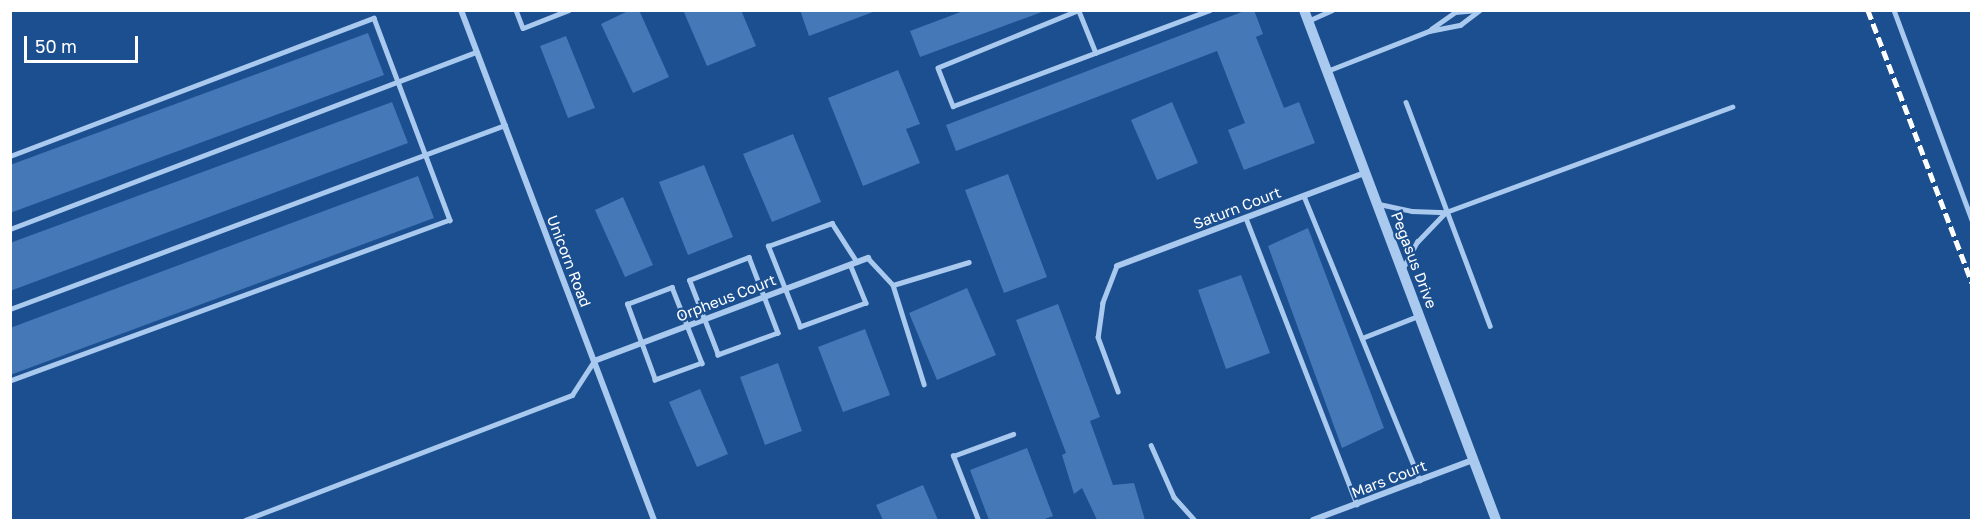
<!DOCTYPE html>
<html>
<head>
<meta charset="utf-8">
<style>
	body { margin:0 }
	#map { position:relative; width:1982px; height:531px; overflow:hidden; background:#1b4f8f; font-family:"Golos Text",sans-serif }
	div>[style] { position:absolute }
	.building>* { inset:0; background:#4478b7 }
	.service>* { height:4.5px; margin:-2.25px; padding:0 2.25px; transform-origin:2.25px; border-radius:2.25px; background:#a9c9ee }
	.minor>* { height:6px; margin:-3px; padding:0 3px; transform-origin:3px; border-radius:3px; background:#a9c9ee }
	.tertiary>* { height:10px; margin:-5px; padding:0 5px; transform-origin:5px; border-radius:5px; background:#a9c9ee }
	.rail>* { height:4.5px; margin-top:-2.25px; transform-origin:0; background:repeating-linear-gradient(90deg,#fff 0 10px,transparent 0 14.5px) }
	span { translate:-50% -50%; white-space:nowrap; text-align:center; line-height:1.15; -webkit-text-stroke:4.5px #1b4f8f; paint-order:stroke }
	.street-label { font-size:15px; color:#fff }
	.frame { position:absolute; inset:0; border:12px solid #fff; pointer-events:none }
	.scale { position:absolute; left:24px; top:36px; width:114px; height:27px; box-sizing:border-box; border:3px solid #fff; border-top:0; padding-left:8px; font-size:18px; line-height:21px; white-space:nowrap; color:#fff; -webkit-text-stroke:4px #1b4f8f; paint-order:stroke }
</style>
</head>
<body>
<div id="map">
	<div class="building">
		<i style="clip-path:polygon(630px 10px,639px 10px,669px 77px,633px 93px,601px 24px)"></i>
		<i style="clip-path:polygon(683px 10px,741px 10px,756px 46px,707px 66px)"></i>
		<i style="clip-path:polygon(800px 10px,873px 10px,873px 12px,809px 36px)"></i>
		<i style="clip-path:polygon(966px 10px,1042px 10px,1042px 12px,920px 57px,910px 31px)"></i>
		<i style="clip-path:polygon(1247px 10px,1254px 10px,1263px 34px,1256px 37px,1284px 108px,1299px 102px,1315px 143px,1244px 170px,1228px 130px,1245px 123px,1217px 51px,956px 151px,946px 125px)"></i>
		<i style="clip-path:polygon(368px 33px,384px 75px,10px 213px,10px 165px)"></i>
		<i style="clip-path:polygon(566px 36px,595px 108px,568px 118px,540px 46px)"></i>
		<i style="clip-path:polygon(898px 70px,920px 124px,906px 129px,920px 163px,863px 186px,828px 98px)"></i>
		<i style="clip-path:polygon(392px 102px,408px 143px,10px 291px,10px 243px)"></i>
		<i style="clip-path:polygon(1172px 102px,1198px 163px,1157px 180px,1131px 120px)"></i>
		<i style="clip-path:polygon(793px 134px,821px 202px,772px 222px,743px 154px)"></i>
		<i style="clip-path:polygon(704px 165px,733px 237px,688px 255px,659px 182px)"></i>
		<i style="clip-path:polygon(1008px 174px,1047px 277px,1004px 293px,965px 190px)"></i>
		<i style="clip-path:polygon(418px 176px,434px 218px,10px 375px,10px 328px)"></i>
		<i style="clip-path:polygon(623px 197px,653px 265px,625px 277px,595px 210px)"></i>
		<i style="clip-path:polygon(1308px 228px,1384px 428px,1342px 448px,1268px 246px)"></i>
		<i style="clip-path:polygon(1241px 275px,1270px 353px,1226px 369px,1198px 290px)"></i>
		<i style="clip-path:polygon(967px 288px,996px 355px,937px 380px,909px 313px)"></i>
		<i style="clip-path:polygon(1058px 304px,1100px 417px,1090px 421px,1113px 485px,1134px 483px,1145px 520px,1097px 520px,1082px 488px,1074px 494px,1062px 455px,1066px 453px,1016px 320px)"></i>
		<i style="clip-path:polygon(865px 329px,890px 395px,843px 412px,818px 347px)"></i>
		<i style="clip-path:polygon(778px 363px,802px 431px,765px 445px,740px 377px)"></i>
		<i style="clip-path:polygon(700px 389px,728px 454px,697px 467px,669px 402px)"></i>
		<i style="clip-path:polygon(1027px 448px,1053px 516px,1042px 520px,989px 520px,970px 470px)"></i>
		<i style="clip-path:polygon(923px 485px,938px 520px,883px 520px,876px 505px)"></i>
	</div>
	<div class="service">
		<i style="left:516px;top:10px;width:19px;rotate:69deg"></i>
		<i style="left:523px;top:28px;width:49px;rotate:-21.4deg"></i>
		<i style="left:1080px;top:10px;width:153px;rotate:157.8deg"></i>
		<i style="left:938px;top:68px;width:41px;rotate:68.5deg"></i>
		<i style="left:953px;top:106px;width:274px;rotate:-20.5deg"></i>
		<i style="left:1894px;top:10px;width:224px;rotate:69.6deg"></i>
		<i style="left:1079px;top:11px;width:45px;rotate:68deg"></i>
		<i style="left:1310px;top:20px;width:24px;rotate:-24deg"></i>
		<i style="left:1431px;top:29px;width:29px;rotate:-35deg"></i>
		<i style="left:1455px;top:12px;width:23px;rotate:-5deg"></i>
		<i style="left:1327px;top:71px;width:110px;rotate:-21.4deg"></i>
		<i style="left:1429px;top:31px;width:32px;rotate:-11deg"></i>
		<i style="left:1460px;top:25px;width:25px;rotate:-37deg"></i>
		<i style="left:1406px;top:102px;width:239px;rotate:69.4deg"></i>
		<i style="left:10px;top:156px;width:389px;rotate:-20.8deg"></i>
		<i style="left:374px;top:18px;width:216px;rotate:69.4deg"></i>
		<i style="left:450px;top:220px;width:469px;rotate:159.9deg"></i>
		<i style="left:1304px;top:196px;width:307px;rotate:67.8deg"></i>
		<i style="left:1379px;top:204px;width:34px;rotate:12deg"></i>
		<i style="left:1412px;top:211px;width:34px;rotate:2deg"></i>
		<i style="left:1446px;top:212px;width:305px;rotate:-20.2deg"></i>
		<i style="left:1246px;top:218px;width:307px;rotate:68.8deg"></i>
		<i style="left:10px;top:229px;width:499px;rotate:-20.8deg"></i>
		<i style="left:749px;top:257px;width:81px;rotate:69.1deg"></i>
		<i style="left:778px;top:333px;width:64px;rotate:159.9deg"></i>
		<i style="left:718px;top:355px;width:80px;rotate:-111.1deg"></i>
		<i style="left:689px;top:280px;width:64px;rotate:-21deg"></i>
		<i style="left:868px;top:258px;width:37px;rotate:47deg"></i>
		<i style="left:893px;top:285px;width:104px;rotate:72.6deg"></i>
		<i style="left:850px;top:264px;width:42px;rotate:67.7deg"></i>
		<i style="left:866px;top:303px;width:70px;rotate:160deg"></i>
		<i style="left:800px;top:327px;width:87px;rotate:-111.6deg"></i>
		<i style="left:768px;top:246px;width:68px;rotate:-19.8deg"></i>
		<i style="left:832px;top:223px;width:46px;rotate:57.3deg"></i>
		<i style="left:1117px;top:266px;width:40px;rotate:111deg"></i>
		<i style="left:1103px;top:303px;width:34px;rotate:98deg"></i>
		<i style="left:1098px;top:337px;width:58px;rotate:69.7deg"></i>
		<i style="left:1403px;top:268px;width:30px;rotate:-62deg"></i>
		<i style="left:1417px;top:242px;width:42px;rotate:-46deg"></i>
		<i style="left:893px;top:285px;width:79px;rotate:-16.8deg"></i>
		<i style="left:672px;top:287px;width:82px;rotate:68.5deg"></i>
		<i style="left:702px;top:363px;width:50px;rotate:160.1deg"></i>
		<i style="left:655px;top:380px;width:81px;rotate:-110.2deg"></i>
		<i style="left:627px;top:304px;width:48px;rotate:-20.7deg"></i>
		<i style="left:10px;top:309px;width:528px;rotate:-20.39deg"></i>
		<i style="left:1362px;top:338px;width:60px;rotate:-21.4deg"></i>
		<i style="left:1151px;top:445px;width:57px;rotate:66.1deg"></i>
		<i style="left:1174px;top:497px;width:31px;rotate:48deg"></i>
		<i style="left:245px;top:520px;width:350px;rotate:-20.9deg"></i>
		<i style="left:572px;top:395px;width:40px;rotate:-57.1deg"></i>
		<i style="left:978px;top:520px;width:69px;rotate:-111.3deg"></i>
		<i style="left:953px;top:456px;width:64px;rotate:-20.1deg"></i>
	</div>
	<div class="minor">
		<i style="left:461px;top:10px;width:545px;rotate:69.27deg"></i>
		<i style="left:1117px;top:266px;width:265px;rotate:-20.6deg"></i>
		<i style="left:594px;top:361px;width:293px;rotate:-20.6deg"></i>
		<i style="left:1313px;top:520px;width:171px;rotate:-20.6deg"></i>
	</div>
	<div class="tertiary">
		<i style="left:1304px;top:10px;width:545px;rotate:69.37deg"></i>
	</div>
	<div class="rail">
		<i style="left:1868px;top:10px;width:292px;rotate:69.1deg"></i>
	</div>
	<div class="street-label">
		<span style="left:1237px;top:208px;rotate:-21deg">Saturn Court</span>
		<span style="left:1414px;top:260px;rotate:69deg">Pegasus Drive</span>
		<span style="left:569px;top:261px;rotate:69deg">Unicorn Road</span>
		<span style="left:726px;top:298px;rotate:-21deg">Orpheus Court</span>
		<span style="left:1389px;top:479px;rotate:-21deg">Mars Court</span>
	</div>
	<div class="frame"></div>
	<div class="scale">50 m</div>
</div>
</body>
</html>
